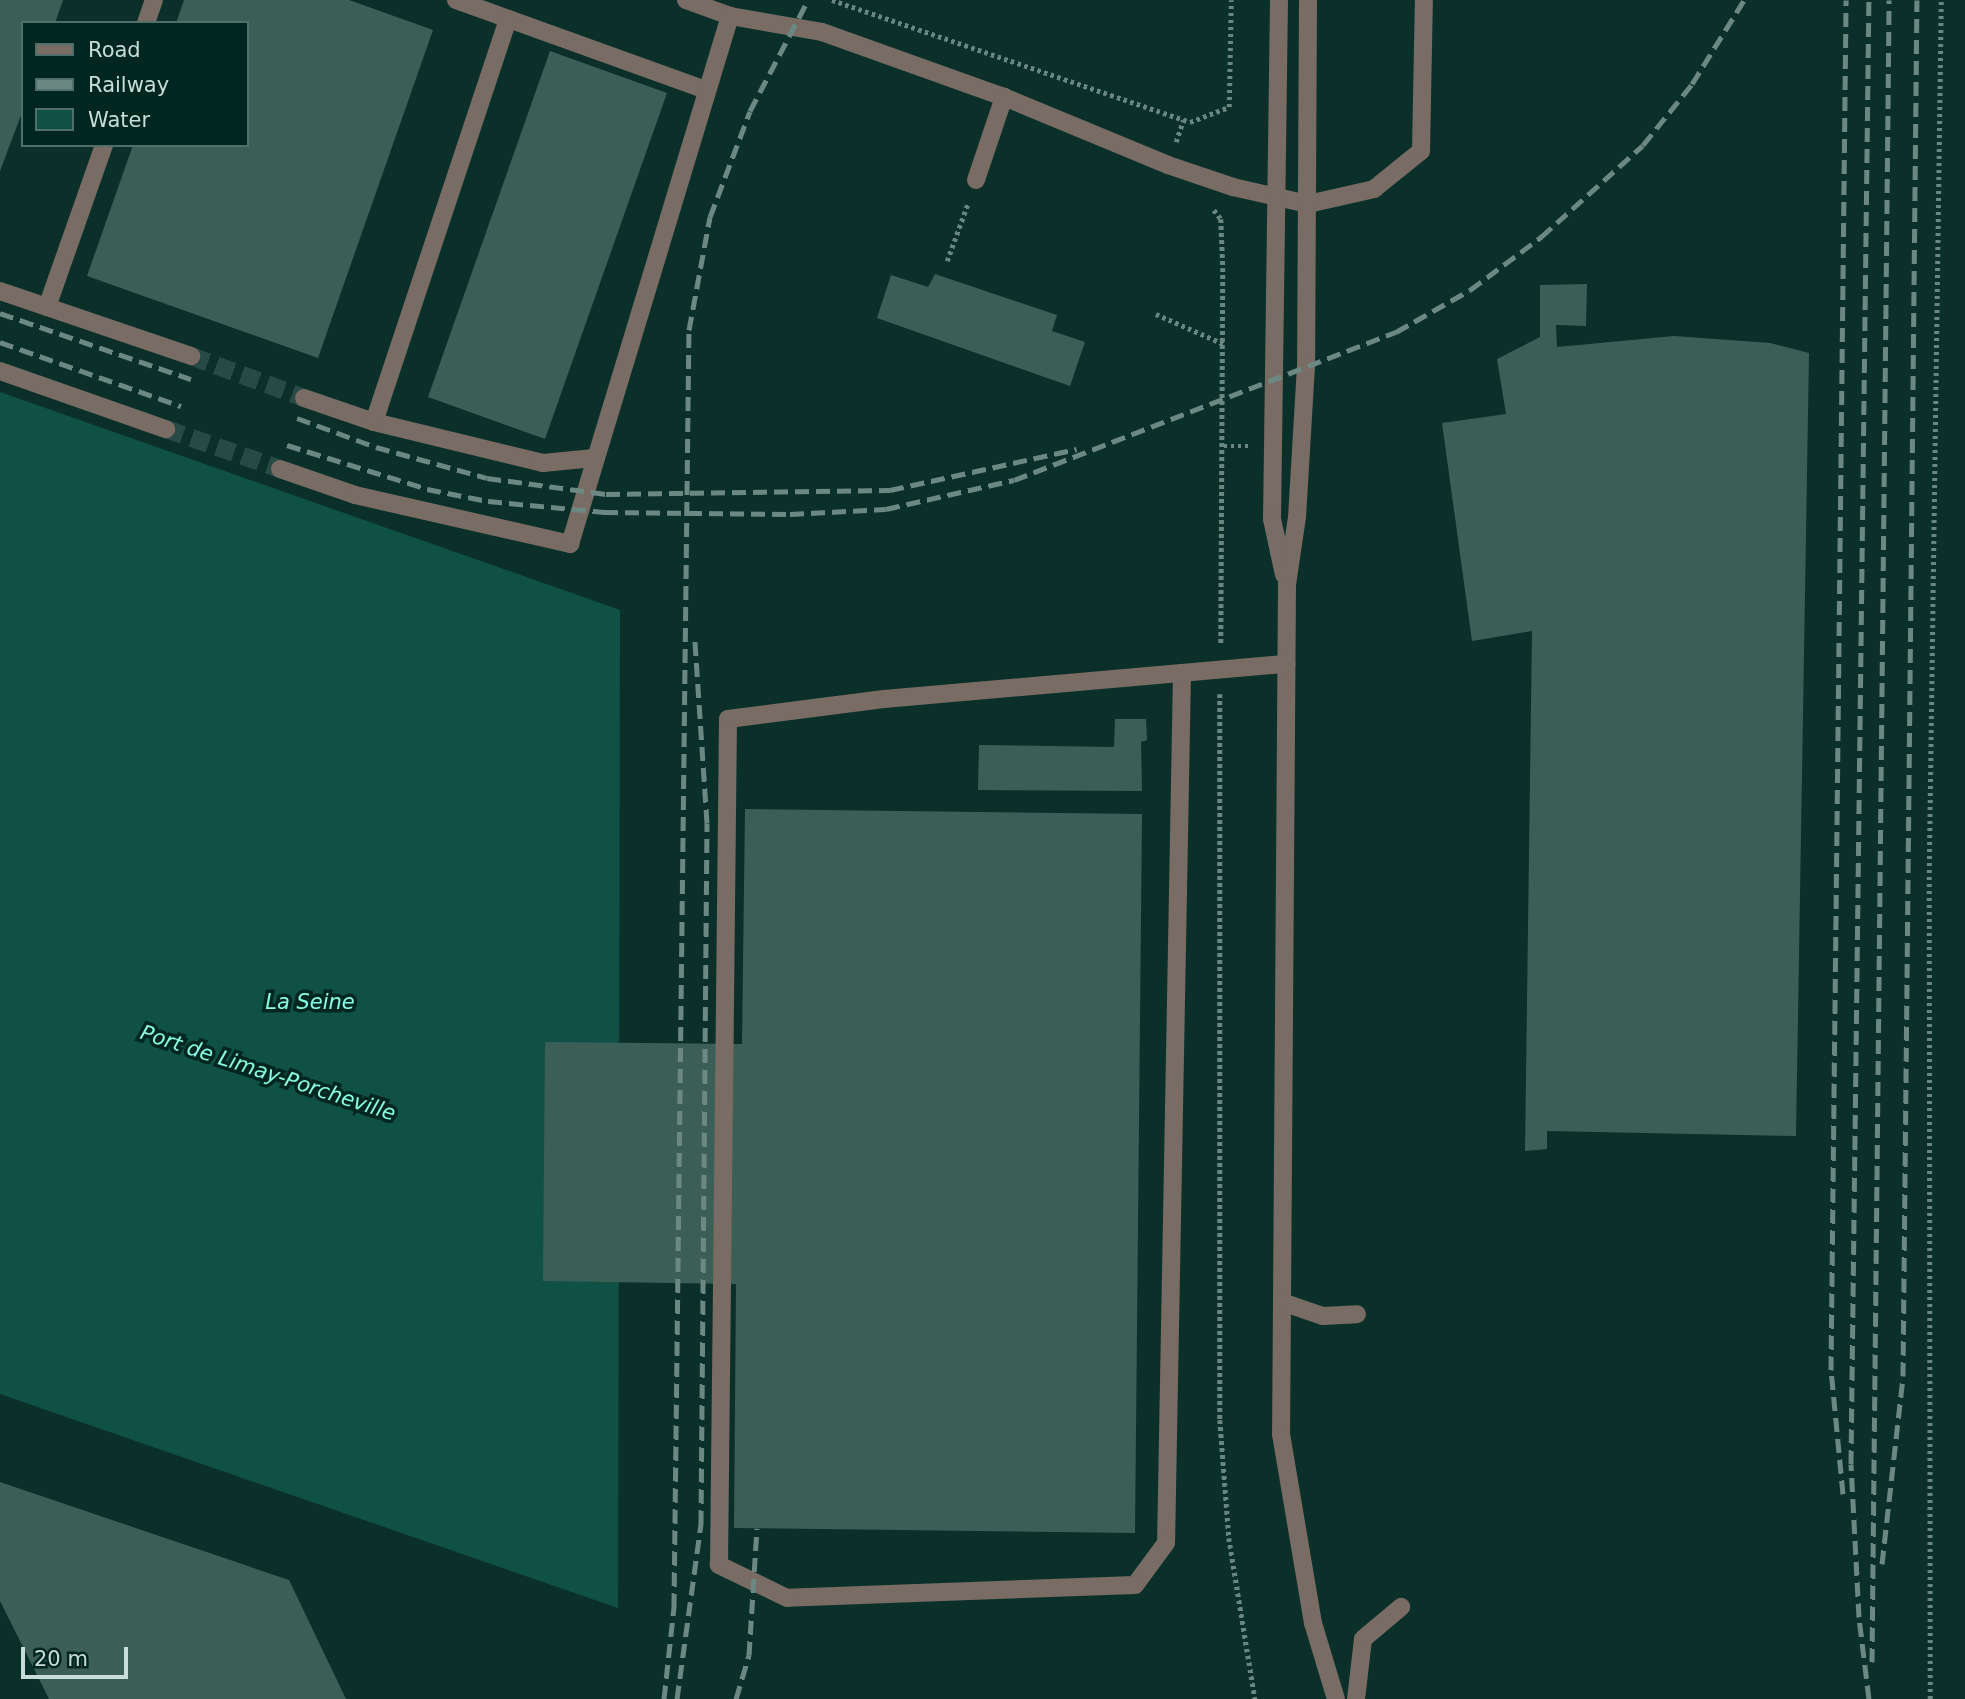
<!DOCTYPE html>
<html>
<head>
<meta charset="utf-8">
<style>
	body { margin:0 }
	#map { position:relative; width:1965px; height:1699px; overflow:hidden; background:#0b302a; font-family:"DejaVu Sans",sans-serif }
	div>[style] { position:absolute }
	.water>* { inset:0; background:#105146 }
	.building>* { inset:0; background:#3b5f57 }
	.minor-tunnel>* { height:18px; margin-top:-9px; transform-origin:0; background:repeating-linear-gradient(90deg,#284a44 0 18px,transparent 0 27px) }
	.path>* { height:4.5px; margin-top:-2.25px; transform-origin:0; background:repeating-linear-gradient(90deg,#6a8681 0 3.5px,transparent 0 7px) }
	.minor>* { height:18px; margin:-9px; padding:0 9px; transform-origin:9px; border-radius:9px; background:#786c64 }
	.rail>* { height:5px; margin-top:-2.5px; transform-origin:0; background:repeating-linear-gradient(90deg,#6c8883 0 14px,transparent 0 21px) }
	span { translate:-50% -50%; white-space:nowrap; text-align:center; line-height:1.15; -webkit-text-stroke:7px #002620; paint-order:stroke }
	.water-label { font-size:21px; color:#89fce4; font-style:italic }
	.legend { position:absolute; left:21px; top:21px; width:228px; height:126px; box-sizing:border-box; background:#002620; border:2px solid #506f6a; margin:0; padding:9px 12px; list-style:none; font-size:21px; color:#c9ddd8 }
	.legend li { display:flex; align-items:center; gap:14px; height:35px }
	.legend b { width:35px; border:2px solid #506f6a }
	.scale { position:absolute; left:21px; top:1647px; width:107px; height:32px; box-sizing:border-box; border:4px solid #c9ddd8; border-top:0; padding-left:9px; font-size:21px; line-height:24px; white-space:nowrap; color:#c9ddd8; -webkit-text-stroke:5px #002620; paint-order:stroke }
</style>
</head>
<body>
<div id="map">
	<div class="water">
		<i style="clip-path:polygon(0 392px,620px 610px,618px 1608px,0 1394px)"></i>
	</div>
	<div class="building">
		<i style="clip-path:polygon(0 0,63px 0,55px 23px,23px 23px,23px 110px,0 171px)"></i>
		<i style="clip-path:polygon(184px 0,349px 0,433px 30px,318px 358px,87px 276px,133px 145px,247px 145px,247px 23px,176px 23px)"></i>
		<i style="clip-path:polygon(550px 51px,667px 93px,545px 439px,428px 397px)"></i>
		<i style="clip-path:polygon(935px 274px,1057px 315px,1052px 331px,1085px 342px,1070px 386px,877px 318px,891px 275px,928px 287px)"></i>
		<i style="clip-path:polygon(1587px 284px,1586px 326px,1556px 325px,1557px 347px,1674px 336px,1770px 343px,1809px 353px,1796px 1136px,1547px 1131px,1547px 1149px,1525px 1151px,1532px 631px,1472px 641px,1442px 423px,1506px 414px,1497px 359px,1540px 337px,1540px 285px)"></i>
		<i style="clip-path:polygon(1115px 719px,1146px 719px,1147px 740px,1141px 742px,1142px 791px,978px 790px,979px 745px,1114px 747px)"></i>
		<i style="clip-path:polygon(745px 809px,1142px 814px,1135px 1533px,734px 1528px,736px 1284px,543px 1281px,545px 1042px,742px 1044px)"></i>
		<i style="clip-path:polygon(0 1482px,289px 1580px,346px 1699px,49px 1699px,0 1601px)"></i>
	</div>
	<div class="minor-tunnel">
		<i style="left:191px;top:356px;width:121px;rotate:20.4deg"></i>
		<i style="left:166px;top:429px;width:121px;rotate:19.3deg"></i>
	</div>
	<div class="path">
		<i style="left:832px;top:0;width:378px;rotate:18.8deg"></i>
		<i style="left:1190px;top:122px;width:42px;rotate:-21deg"></i>
		<i style="left:1229px;top:107px;width:107px;rotate:-88.9deg"></i>
		<i style="left:1176px;top:142px;width:23px;rotate:-72deg"></i>
		<i style="left:1214px;top:210px;width:11px;rotate:52deg"></i>
		<i style="left:1221px;top:219px;width:49px;rotate:87.7deg"></i>
		<i style="left:1223px;top:268px;width:376px;rotate:90.3deg"></i>
		<i style="left:947px;top:261px;width:62px;rotate:-70.1deg"></i>
		<i style="left:1156px;top:314px;width:74px;rotate:23.8deg"></i>
		<i style="left:1224px;top:446px;width:24px"></i>
		<i style="left:1220px;top:694px;width:726px;rotate:90deg"></i>
		<i style="left:1220px;top:1420px;width:118px;rotate:85.6deg"></i>
		<i style="left:1229px;top:1538px;width:163px;rotate:80.8deg"></i>
		<i style="left:1930px;top:1699px;width:826px;rotate:-90.07deg"></i>
		<i style="left:1929px;top:873px;width:873px;rotate:-89.21deg"></i>
	</div>
	<div class="minor">
		<i style="left:456px;top:0;width:266px;rotate:19.8deg"></i>
		<i style="left:686px;top:0;width:47px;rotate:20deg"></i>
		<i style="left:730px;top:16px;width:93px;rotate:9.9deg"></i>
		<i style="left:822px;top:32px;width:193px;rotate:19.7deg"></i>
		<i style="left:1004px;top:97px;width:178px;rotate:22.5deg"></i>
		<i style="left:1168px;top:165px;width:69px;rotate:18.7deg"></i>
		<i style="left:1233px;top:187px;width:77px;rotate:12.8deg"></i>
		<i style="left:1308px;top:204px;width:68px;rotate:-12.8deg"></i>
		<i style="left:1374px;top:189px;width:60px;rotate:-39deg"></i>
		<i style="left:1421px;top:151px;width:151px;rotate:-88.9deg"></i>
		<i style="left:1279px;top:0;width:519px;rotate:90.77deg"></i>
		<i style="left:1272px;top:519px;width:57px;rotate:77.9deg"></i>
		<i style="left:1308px;top:0;width:366px;rotate:90.3deg"></i>
		<i style="left:1306px;top:366px;width:151px;rotate:93.4deg"></i>
		<i style="left:1297px;top:517px;width:69px;rotate:98.4deg"></i>
		<i style="left:1287px;top:585px;width:849px;rotate:90.4deg"></i>
		<i style="left:1281px;top:1434px;width:192px;rotate:80.4deg"></i>
		<i style="left:1313px;top:1623px;width:79px;rotate:73.2deg"></i>
		<i style="left:146px;top:23px;width:24px;rotate:-71deg"></i>
		<i style="left:976px;top:180px;width:88px;rotate:-71.4deg"></i>
		<i style="left:0;top:291px;width:202px;rotate:18.8deg"></i>
		<i style="left:47px;top:307px;width:172px;rotate:-70.6deg"></i>
		<i style="left:0;top:371px;width:176px;rotate:19.3deg"></i>
		<i style="left:304px;top:398px;width:74px;rotate:18.9deg"></i>
		<i style="left:374px;top:422px;width:174px;rotate:13.6deg"></i>
		<i style="left:543px;top:463px;width:51px;rotate:-5.6deg"></i>
		<i style="left:374px;top:422px;width:425px;rotate:-71.6deg"></i>
		<i style="left:280px;top:469px;width:79px;rotate:19.1deg"></i>
		<i style="left:355px;top:495px;width:221px;rotate:12.8deg"></i>
		<i style="left:570px;top:544px;width:552px;rotate:-73.14deg"></i>
		<i style="left:1182px;top:673px;width:870px;rotate:91.05deg"></i>
		<i style="left:1166px;top:1543px;width:52px;rotate:126.4deg"></i>
		<i style="left:1135px;top:1585px;width:348px;rotate:177.9deg"></i>
		<i style="left:787px;top:1598px;width:76px;rotate:-154.1deg"></i>
		<i style="left:719px;top:1565px;width:846px;rotate:-89.39deg"></i>
		<i style="left:728px;top:719px;width:157px;rotate:-7.3deg"></i>
		<i style="left:884px;top:699px;width:404px;rotate:-5deg"></i>
		<i style="left:1282px;top:1302px;width:43px;rotate:18.9deg"></i>
		<i style="left:1323px;top:1316px;width:34px;rotate:-3deg"></i>
		<i style="left:1356px;top:1699px;width:60px;rotate:-83.3deg"></i>
		<i style="left:1363px;top:1639px;width:50px;rotate:-40.1deg"></i>
	</div>
	<div class="rail">
		<i style="left:0;top:313px;width:202px;rotate:19.1deg"></i>
		<i style="left:0;top:342px;width:192px;rotate:19.5deg"></i>
		<i style="left:297px;top:418px;width:84px;rotate:20.2deg"></i>
		<i style="left:376px;top:447px;width:115px;rotate:15.6deg"></i>
		<i style="left:487px;top:478px;width:120px;rotate:7.7deg"></i>
		<i style="left:606px;top:494px;width:284px;rotate:-0.8deg"></i>
		<i style="left:890px;top:490px;width:191px;rotate:-12.4deg"></i>
		<i style="left:287px;top:445px;width:147px;rotate:17.4deg"></i>
		<i style="left:427px;top:489px;width:62px;rotate:11.1deg"></i>
		<i style="left:488px;top:501px;width:117px;rotate:5.4deg"></i>
		<i style="left:604px;top:512px;width:186px;rotate:0.6deg"></i>
		<i style="left:790px;top:514px;width:96px;rotate:-3deg"></i>
		<i style="left:886px;top:509px;width:131px;rotate:-12.8deg"></i>
		<i style="left:1014px;top:480px;width:410px;rotate:-21.2deg"></i>
		<i style="left:1396px;top:332px;width:85px;rotate:-29.6deg"></i>
		<i style="left:1470px;top:290px;width:89px;rotate:-36.7deg"></i>
		<i style="left:1541px;top:237px;width:137px;rotate:-42deg"></i>
		<i style="left:1643px;top:145px;width:78px;rotate:-51.2deg"></i>
		<i style="left:1692px;top:84px;width:99px;rotate:-58.2deg"></i>
		<i style="left:1843px;top:1494px;width:125px;rotate:-95.5deg"></i>
		<i style="left:1831px;top:1370px;width:1370px;rotate:-89.37deg"></i>
		<i style="left:1882px;top:1564px;width:189px;rotate:-83.6deg"></i>
		<i style="left:1903px;top:1376px;width:1376px;rotate:-89.42deg"></i>
		<i style="left:1872px;top:1662px;width:1662px;rotate:-89.41deg"></i>
		<i style="left:664px;top:1699px;width:93px;rotate:-83.8deg"></i>
		<i style="left:674px;top:1607px;width:1277px;rotate:-89.33deg"></i>
		<i style="left:689px;top:330px;width:115px;rotate:-79.5deg"></i>
		<i style="left:710px;top:217px;width:113px;rotate:-69.3deg"></i>
		<i style="left:750px;top:111px;width:125px;rotate:-62.4deg"></i>
		<i style="left:677px;top:1699px;width:177px;rotate:-82.2deg"></i>
		<i style="left:701px;top:1524px;width:701px;rotate:-89.51deg"></i>
		<i style="left:707px;top:823px;width:182px;rotate:-93.8deg"></i>
		<i style="left:736px;top:1699px;width:46px;rotate:-73.5deg"></i>
		<i style="left:749px;top:1655px;width:127px;rotate:-86.4deg"></i>
		<i style="left:1869px;top:1699px;width:83px;rotate:-97deg"></i>
		<i style="left:1859px;top:1617px;width:153px;rotate:-93deg"></i>
		<i style="left:1851px;top:1464px;width:1464px;rotate:-89.3deg"></i>
	</div>
	<div class="water-label">
		<span style="left:310px;top:1002px">La Seine</span>
		<span style="left:268px;top:1073px;rotate:18deg">Port de Limay-Porcheville</span>
	</div>
	<ul class="legend">
	<li><b style="height:9px;background:#786c64"></b>Road</li>
	<li><b style="height:9px;background:#6c8883"></b>Railway</li>
	<li><b style="height:19px;background:#105146"></b>Water</li>
	</ul>
	<div class="scale">20 m</div>
</div>
</body>
</html>
